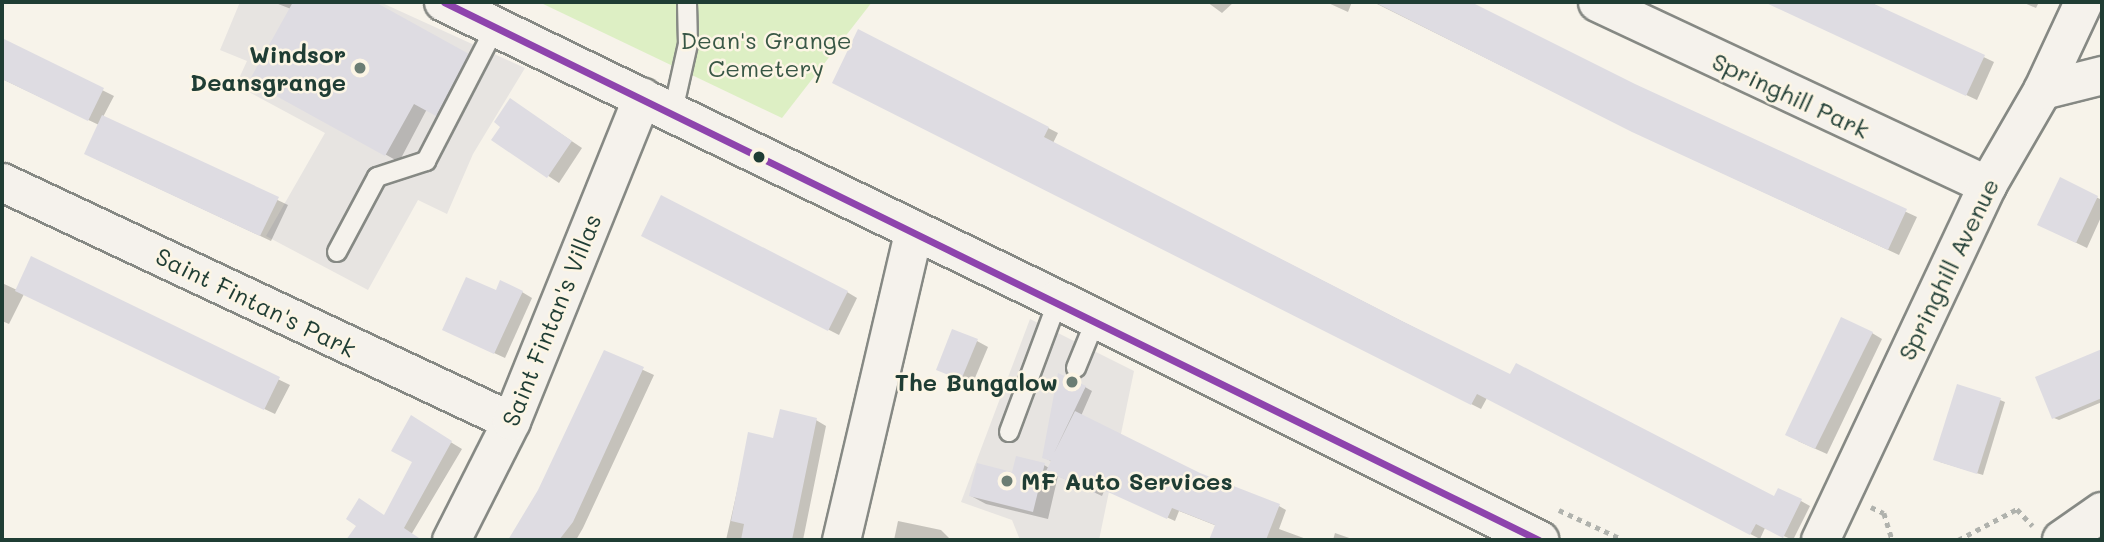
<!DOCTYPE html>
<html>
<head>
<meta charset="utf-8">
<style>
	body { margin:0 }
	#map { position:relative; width:2104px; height:542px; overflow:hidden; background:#f7f3ea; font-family:Mali,sans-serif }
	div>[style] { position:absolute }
	.built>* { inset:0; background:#e7e4e1 }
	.green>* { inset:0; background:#ddefc4 }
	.shadow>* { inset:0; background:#0003 }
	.building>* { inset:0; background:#dedce2 }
	.path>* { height:4.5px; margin-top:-2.25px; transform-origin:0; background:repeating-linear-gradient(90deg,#b0b2ad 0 5px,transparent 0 10px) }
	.roads { filter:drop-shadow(2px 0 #868984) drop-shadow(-2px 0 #868984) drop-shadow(0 2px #868984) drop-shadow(0 -2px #868984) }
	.service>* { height:18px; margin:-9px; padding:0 9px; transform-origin:9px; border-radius:9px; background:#f5f2ec }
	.minor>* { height:37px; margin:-18.5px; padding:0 18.5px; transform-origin:18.5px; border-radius:18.5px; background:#f5f2ec }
	.tertiary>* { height:38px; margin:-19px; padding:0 19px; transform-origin:19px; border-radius:19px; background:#f5f2ec }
	.secondary>* { height:38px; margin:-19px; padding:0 19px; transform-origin:19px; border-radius:19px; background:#f5f2ec }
	.bus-1>* { height:7px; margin:-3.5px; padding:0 3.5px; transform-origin:3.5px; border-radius:3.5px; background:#8e44ad }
	.dots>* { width:19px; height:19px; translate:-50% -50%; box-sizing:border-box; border:4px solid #fcf5e5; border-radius:50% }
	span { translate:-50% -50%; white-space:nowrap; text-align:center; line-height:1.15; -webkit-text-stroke:5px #fcf5e5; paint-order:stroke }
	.park-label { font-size:24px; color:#385745 }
	.poi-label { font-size:24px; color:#1f3d34; font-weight:700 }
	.right { translate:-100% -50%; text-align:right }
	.left { translate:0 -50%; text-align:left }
	.street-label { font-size:24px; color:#1f3d34 }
	.frame { position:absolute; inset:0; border:4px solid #1f3d34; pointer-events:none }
</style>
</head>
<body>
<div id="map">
	<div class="built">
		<i style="clip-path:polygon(240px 2px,380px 2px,525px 68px,473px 154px,447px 214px,418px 200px,368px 290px,266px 236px,325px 133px,236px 85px,247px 61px,220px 50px)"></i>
		<i style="clip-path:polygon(1030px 319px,1134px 371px,1099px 540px,1020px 540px,1012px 520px,961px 502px)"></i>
	</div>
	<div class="green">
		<i style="clip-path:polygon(539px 2px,872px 2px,782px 118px)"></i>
	</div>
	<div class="shadow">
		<i style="clip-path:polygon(273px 2px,371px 2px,481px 62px,449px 122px,427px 109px,399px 162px,252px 80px,291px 9px)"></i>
		<i style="clip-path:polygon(1207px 2px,1234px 2px,1222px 13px)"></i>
		<i style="clip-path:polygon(1326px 2px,1352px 2px,1348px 12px)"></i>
		<i style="clip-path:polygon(1373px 2px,1469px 2px,1635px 86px,1917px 217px,1899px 255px,1645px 137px)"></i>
		<i style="clip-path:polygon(1769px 2px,1869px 2px,1994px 62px,1977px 100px)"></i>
		<i style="clip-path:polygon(2022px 2px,2039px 2px,2036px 8px)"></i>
		<i style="clip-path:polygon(859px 31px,1058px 133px,1053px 143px,1511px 377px,1774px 499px,1801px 501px,1810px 506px,1793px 540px,1765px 528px,1760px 539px,1487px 398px,1481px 409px,844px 87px)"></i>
		<i style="clip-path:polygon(2px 40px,114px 96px,103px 117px,288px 205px,271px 241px,96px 159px,99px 125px,2px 79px)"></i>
		<i style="clip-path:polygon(521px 107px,582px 148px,559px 183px,494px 140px)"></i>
		<i style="clip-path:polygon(2061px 180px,2102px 200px,2102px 215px,2087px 248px,2050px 230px)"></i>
		<i style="clip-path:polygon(653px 241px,847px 292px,857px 298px,839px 335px)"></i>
		<i style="clip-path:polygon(32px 259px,290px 385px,275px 414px,24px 294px,9px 324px,2px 321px,2px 283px,17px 290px)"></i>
		<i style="clip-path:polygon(522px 292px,532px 298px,505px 358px,455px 335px,496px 293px)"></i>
		<i style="clip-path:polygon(1872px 333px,1882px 339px,1827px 454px,1798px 441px)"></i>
		<i style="clip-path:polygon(977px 341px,988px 347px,972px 385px,938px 369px)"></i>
		<i style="clip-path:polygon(2102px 351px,2102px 402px,2059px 420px,2054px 418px,2037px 378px)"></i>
		<i style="clip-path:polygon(604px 352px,654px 375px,583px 528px,576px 540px,510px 540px,540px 490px)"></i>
		<i style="clip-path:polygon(1085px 387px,1092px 391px,1081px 416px,1199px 475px,1279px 506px,1286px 510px,1279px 529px,1309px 540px,1211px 540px,1217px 526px,1179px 511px,1175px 521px,1105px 489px,1102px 496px,1058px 476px,1048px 519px,986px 504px,971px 496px,1013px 474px,1044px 465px,1049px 468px,1052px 462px,1044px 457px)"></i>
		<i style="clip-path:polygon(2000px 400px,2005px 402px,1983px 475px,1940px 462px)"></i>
		<i style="clip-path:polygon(411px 418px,462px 449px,408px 540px,349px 540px,358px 526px,385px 517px,414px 462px)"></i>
		<i style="clip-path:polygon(816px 420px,826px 426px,803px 540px,726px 540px,750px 434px,774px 440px)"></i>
		<i style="clip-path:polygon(898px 521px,941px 530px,951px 540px,894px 540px)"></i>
		<i style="clip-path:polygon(1335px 533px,1355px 540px,1333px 540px)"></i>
	</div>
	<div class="building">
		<i style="clip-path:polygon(293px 2px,375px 2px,469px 54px,436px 116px,414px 104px,385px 156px,249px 81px)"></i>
		<i style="clip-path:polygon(1374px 2px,1471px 2px,1635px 84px,1907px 209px,1888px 250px,1632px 132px)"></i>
		<i style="clip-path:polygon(1764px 2px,1870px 2px,1985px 55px,1966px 96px)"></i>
		<i style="clip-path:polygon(858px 29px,1049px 127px,1044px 137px,1402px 321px,1510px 374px,1516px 363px,1774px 496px,1778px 488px,1802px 499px,1783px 538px,1756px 524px,1750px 535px,1477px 394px,1471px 405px,832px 83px)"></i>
		<i style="clip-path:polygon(2px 38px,104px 88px,88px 121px,2px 79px)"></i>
		<i style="clip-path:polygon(510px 98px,572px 141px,547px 178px,491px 140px,500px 127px,494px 122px)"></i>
		<i style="clip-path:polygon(102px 115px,279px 197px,260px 236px,84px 154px)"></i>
		<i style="clip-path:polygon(2060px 177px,2098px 196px,2076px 243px,2037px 225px)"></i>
		<i style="clip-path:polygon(661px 195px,848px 291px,828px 331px,641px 236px)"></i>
		<i style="clip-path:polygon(31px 256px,280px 377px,264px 410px,15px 291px)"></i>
		<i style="clip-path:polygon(466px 277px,496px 290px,500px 280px,523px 291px,494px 354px,442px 330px)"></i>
		<i style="clip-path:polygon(1841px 317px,1873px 332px,1815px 449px,1785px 435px)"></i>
		<i style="clip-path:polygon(952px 329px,978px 339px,961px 380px,936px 370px)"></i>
		<i style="clip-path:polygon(2102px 349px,2102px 398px,2052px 419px,2035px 377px)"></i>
		<i style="clip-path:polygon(604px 350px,644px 367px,573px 522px,559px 540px,508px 540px,538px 490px)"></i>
		<i style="clip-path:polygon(1058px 373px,1086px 386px,1054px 453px,1075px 411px,1200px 473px,1280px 504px,1266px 540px,1209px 540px,1215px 525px,1172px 508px,1167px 519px,1097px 487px,1095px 493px,1046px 471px,1051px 461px,1042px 458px)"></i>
		<i style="clip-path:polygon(1957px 384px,2001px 398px,1977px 474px,1933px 460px)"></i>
		<i style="clip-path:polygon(780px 409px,817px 418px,792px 540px,741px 540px,744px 524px,731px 521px,748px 432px,773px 438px)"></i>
		<i style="clip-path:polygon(411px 415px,452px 441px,404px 528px,422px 540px,346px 540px,356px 526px,346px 519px,359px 498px,384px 515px,412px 462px,391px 451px)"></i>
		<i style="clip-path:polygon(1016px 456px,1045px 463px,1033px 512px,969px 496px,977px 463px,1012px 472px)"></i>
	</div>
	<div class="path">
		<i style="left:1871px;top:507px;width:14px;rotate:25deg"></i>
		<i style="left:1884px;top:513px;width:28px;rotate:73deg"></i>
		<i style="left:1559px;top:510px;width:72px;rotate:24.8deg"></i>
		<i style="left:1958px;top:540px;width:67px;rotate:-27.7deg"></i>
		<i style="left:2017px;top:509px;width:23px;rotate:47deg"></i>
	</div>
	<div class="roads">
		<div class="service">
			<i style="left:673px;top:111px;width:69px;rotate:-77.4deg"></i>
			<i style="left:688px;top:44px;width:42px;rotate:-91.4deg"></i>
			<i style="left:337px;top:252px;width:85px;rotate:-61.9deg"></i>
			<i style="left:377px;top:177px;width:52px;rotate:-18.1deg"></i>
			<i style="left:426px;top:161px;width:152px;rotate:-62.6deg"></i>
			<i style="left:1076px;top:368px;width:53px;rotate:-67.8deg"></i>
			<i style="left:1009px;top:432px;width:141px;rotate:-69.6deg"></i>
		</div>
		<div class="minor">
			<i style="left:1597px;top:2px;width:431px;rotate:25.1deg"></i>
			<i style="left:2042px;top:90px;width:62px;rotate:-14deg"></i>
			<i style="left:2px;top:182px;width:562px;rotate:25.15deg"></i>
			<i style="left:451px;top:540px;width:133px;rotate:-63.2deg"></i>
			<i style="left:511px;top:421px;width:350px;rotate:-68deg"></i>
			<i style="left:841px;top:540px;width:319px;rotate:-76.8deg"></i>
			<i style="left:1820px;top:540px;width:392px;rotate:-64.8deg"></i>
			<i style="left:1987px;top:185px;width:110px;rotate:-59.9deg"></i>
			<i style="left:2042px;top:90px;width:97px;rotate:-65deg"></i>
		</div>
		<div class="tertiary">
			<i style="left:2062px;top:540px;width:49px;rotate:-35deg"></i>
		</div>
		<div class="secondary">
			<i style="left:444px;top:2px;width:682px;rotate:25.89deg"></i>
			<i style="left:1058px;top:300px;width:538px;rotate:26.52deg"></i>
		</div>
	</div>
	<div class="bus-1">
		<i style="left:444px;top:2px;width:1220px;rotate:26.17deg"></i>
	</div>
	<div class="dots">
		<i style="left:360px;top:68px;background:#6b7d74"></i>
		<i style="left:759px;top:157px;background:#1f3d34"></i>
		<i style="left:1072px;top:382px;background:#6b7d74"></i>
		<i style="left:1007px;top:481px;background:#6b7d74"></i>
	</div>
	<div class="park-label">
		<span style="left:766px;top:54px">Dean's Grange<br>Cemetery</span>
	</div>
	<div class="poi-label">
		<span class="right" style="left:346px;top:68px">Windsor<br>Deansgrange</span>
		<span class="right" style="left:1058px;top:382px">The Bungalow</span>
		<span class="left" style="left:1021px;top:481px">MF Auto Services</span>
	</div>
	<div class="street-label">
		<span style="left:1791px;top:95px;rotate:25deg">Springhill Park</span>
		<span style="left:1948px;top:269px;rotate:-64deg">Springhill Avenue</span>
		<span style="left:256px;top:302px;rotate:26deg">Saint Fintan's Park</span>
		<span style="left:551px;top:320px;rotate:-68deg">Saint Fintan's Villas</span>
	</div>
	<div class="frame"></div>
</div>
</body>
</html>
